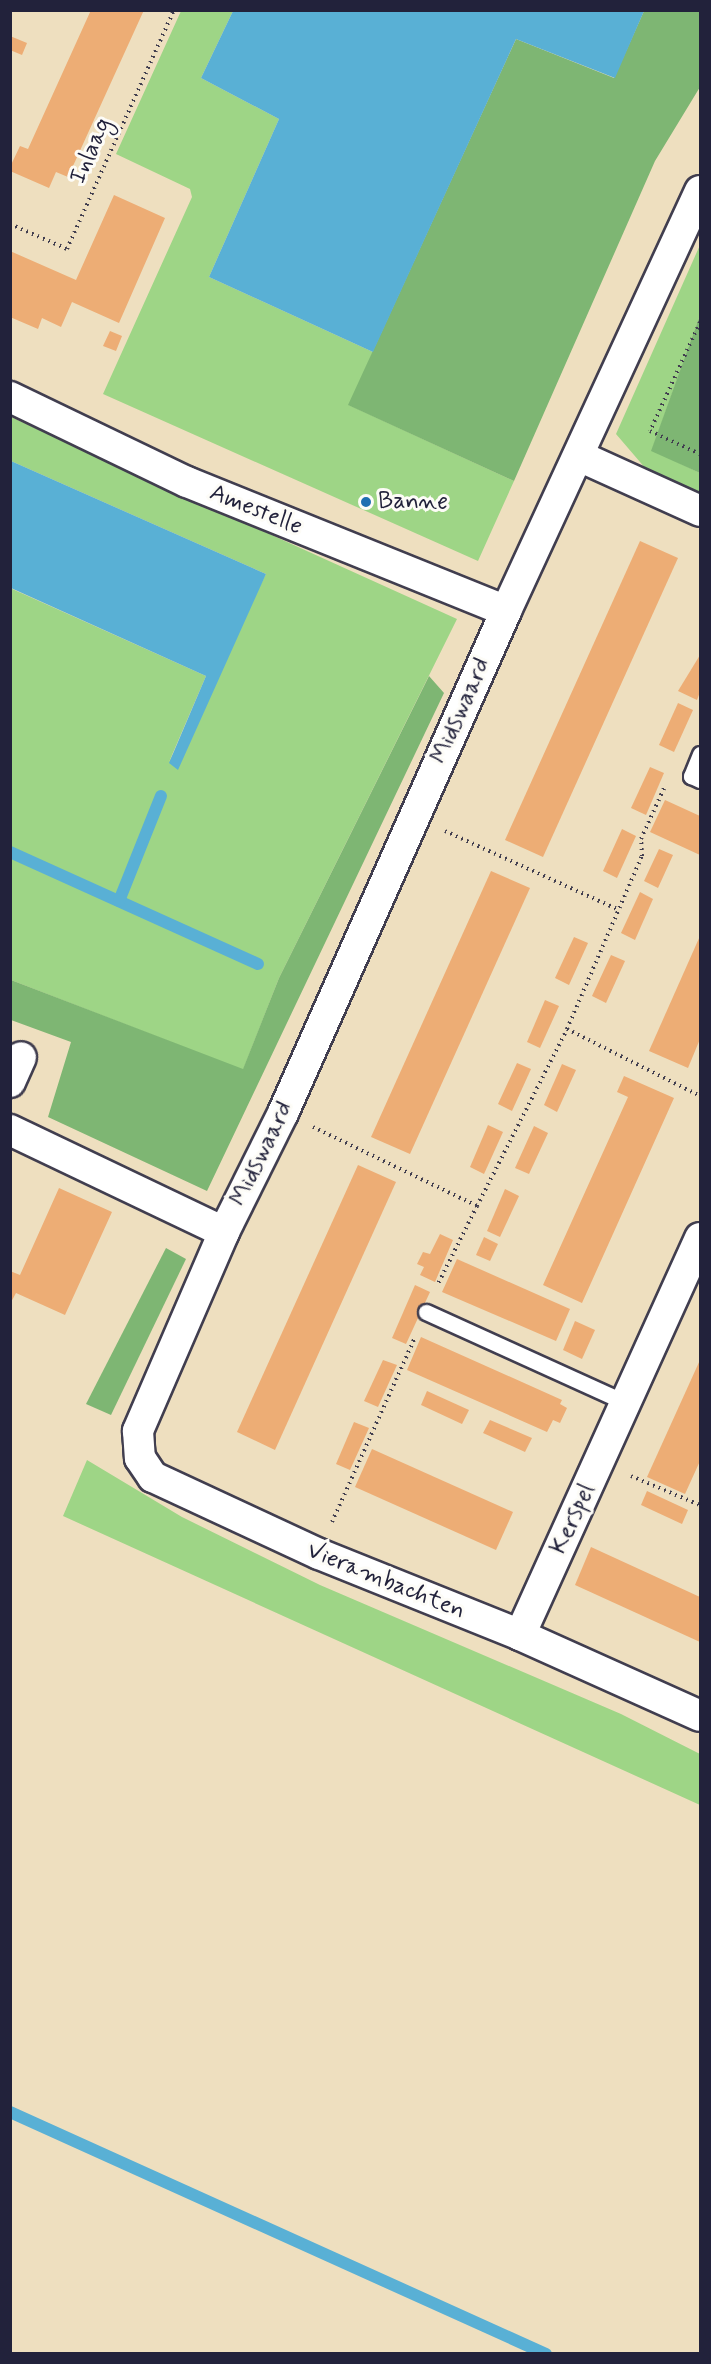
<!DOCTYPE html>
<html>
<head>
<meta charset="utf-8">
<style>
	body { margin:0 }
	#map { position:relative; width:711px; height:2364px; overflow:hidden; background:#eedfbf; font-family:Mynerve,sans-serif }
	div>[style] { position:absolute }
	.green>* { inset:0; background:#9ed586 }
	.forest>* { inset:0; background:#7eb673 }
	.water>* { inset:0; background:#59b0d5 }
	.stream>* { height:12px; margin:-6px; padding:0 6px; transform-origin:6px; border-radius:6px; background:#59b0d5 }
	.building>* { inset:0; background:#edad75 }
	.path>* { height:4px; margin-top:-2px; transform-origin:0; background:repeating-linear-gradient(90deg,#413e4f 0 1.5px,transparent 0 6px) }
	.roads { filter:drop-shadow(2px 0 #413e4f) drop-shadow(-2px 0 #413e4f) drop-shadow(0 2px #413e4f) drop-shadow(0 -2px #413e4f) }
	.lane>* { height:15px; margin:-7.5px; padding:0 7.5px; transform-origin:7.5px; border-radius:7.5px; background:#fff }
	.street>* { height:30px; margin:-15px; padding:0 15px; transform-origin:15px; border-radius:15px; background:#fff }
	.dots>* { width:16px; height:16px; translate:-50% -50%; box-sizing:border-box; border:3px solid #fdfcf7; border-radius:50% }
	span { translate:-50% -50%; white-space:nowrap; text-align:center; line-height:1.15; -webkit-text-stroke:6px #fdfcf7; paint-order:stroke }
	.street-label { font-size:24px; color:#22223b }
	.poi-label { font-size:24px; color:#22223b }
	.left { translate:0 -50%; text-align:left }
	.frame { position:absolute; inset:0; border:12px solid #22223b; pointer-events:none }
</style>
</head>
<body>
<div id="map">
	<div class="green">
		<i style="clip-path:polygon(181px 11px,233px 11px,201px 78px,279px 119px,209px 277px,373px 352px,349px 405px,514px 481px,478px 561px,103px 394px,192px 197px,190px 189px,116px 154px)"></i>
		<i style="clip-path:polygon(700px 245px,700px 315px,652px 450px,700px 473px,700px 497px,652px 476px,616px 434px)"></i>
		<i style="clip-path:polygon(11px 417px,457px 619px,279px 978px,243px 1070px,11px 980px,10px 588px,206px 676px,169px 762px,266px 574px,11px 461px)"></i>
		<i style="clip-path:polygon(87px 1460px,182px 1517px,320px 1585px,621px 1714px,700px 1754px,700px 1805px,63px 1516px)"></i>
	</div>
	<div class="forest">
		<i style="clip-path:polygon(644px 11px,700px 11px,700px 87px,655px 161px,514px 481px,348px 405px,516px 39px,614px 78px)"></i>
		<i style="clip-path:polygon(700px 315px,700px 473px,651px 451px)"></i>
		<i style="clip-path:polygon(429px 676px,444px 693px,207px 1191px,48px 1117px,71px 1042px,11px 1020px,11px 980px,243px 1069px,279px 978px)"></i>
		<i style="clip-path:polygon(166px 1248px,186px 1259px,111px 1415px,86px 1404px)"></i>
	</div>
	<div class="water">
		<i style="clip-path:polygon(233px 11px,233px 10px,644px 11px,615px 78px,516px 39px,373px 352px,209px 277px,279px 119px,201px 78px)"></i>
		<i style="clip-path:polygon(11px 461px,266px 574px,178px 770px,169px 763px,206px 676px,11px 588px)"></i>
	</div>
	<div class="stream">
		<i style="left:10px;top:852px;width:272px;rotate:24.3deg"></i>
		<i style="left:119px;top:901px;width:113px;rotate:-68.2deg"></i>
		<i style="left:10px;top:2112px;width:588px;rotate:24.3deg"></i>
	</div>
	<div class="building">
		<i style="clip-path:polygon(91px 10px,144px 10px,68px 177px,56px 172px,49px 188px,10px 171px,10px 167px,20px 146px,28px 149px)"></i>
		<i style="clip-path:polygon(10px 36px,27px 43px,22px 55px,10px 50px)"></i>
		<i style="clip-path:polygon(114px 195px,165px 218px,119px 323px,72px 302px,61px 327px,42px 318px,38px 329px,10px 317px,10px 251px,76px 280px)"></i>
		<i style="clip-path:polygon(110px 331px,122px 336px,116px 351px,103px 346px)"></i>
		<i style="clip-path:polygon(640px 541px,678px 558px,543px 857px,505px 840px)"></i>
		<i style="clip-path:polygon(700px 655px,700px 692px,697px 700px,678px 691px)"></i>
		<i style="clip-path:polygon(678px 703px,693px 710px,674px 752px,659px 745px)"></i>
		<i style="clip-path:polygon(650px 767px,664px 773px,646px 815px,631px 808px)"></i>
		<i style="clip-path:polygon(665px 800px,700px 816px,700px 855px,650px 832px)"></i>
		<i style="clip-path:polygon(622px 829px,636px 836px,617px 878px,603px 871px)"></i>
		<i style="clip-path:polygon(659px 849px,673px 855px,658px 888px,644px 881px)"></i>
		<i style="clip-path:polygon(491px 871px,530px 888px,410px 1154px,371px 1137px)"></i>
		<i style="clip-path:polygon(640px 892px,653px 899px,635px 940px,621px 933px)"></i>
		<i style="clip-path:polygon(700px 936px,700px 1039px,688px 1068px,649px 1051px)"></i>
		<i style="clip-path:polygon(574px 937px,588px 943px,569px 985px,555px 978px)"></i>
		<i style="clip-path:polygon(611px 955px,625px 961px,606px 1003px,592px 996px)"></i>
		<i style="clip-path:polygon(545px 1000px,559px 1006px,540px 1048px,527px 1042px)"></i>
		<i style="clip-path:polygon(517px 1063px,531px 1069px,512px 1111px,498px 1104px)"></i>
		<i style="clip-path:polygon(562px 1064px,576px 1070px,557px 1112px,544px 1105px)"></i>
		<i style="clip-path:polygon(624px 1076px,674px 1098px,582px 1303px,543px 1285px,628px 1097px,617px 1092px)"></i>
		<i style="clip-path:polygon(488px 1125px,503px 1132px,484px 1174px,470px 1167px)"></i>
		<i style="clip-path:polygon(534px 1126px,548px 1133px,529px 1174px,515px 1168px)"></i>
		<i style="clip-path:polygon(358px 1165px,396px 1182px,275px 1450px,237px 1432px)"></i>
		<i style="clip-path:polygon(59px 1188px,112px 1212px,65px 1315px,16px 1293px,10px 1304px,10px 1271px,20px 1275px)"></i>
		<i style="clip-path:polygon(505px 1189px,519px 1196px,500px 1237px,487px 1231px)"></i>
		<i style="clip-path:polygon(440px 1234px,453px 1240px,435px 1282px,420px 1275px,424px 1267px,417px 1264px,423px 1252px,430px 1254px)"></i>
		<i style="clip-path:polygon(484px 1237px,498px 1244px,490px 1261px,476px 1255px)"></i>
		<i style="clip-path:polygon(457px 1259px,570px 1309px,556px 1341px,442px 1292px)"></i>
		<i style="clip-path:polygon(415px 1285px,430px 1292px,406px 1344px,392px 1338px)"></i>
		<i style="clip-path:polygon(575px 1321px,595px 1330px,582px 1359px,563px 1350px)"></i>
		<i style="clip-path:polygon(421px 1337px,562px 1400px,560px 1404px,567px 1408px,560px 1423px,553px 1420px,547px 1432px,407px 1370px)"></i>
		<i style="clip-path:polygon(383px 1360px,397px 1365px,378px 1407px,364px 1401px)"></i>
		<i style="clip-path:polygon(700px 1360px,700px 1461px,685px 1494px,647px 1477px)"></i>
		<i style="clip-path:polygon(427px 1391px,469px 1410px,462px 1424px,421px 1405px)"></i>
		<i style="clip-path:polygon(490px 1420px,532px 1438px,525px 1452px,483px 1433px)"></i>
		<i style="clip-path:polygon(354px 1422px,369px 1428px,350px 1470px,336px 1464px)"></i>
		<i style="clip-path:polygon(372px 1449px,513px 1512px,496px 1550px,355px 1487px)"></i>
		<i style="clip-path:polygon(647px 1491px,688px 1510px,682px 1524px,641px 1505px)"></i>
		<i style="clip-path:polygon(591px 1547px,700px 1597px,700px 1642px,575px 1585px)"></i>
	</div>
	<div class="path">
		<i style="left:10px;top:224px;width:62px;rotate:23.7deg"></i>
		<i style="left:67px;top:249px;width:262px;rotate:-65.9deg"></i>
		<i style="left:700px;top:322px;width:120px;rotate:114.6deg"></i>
		<i style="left:650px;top:431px;width:55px;rotate:24.7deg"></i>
		<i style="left:445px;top:831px;width:191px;rotate:24.4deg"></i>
		<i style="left:567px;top:1029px;width:189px;rotate:-66.6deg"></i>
		<i style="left:642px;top:856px;width:17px;rotate:-93deg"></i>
		<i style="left:641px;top:839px;width:58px;rotate:-65.6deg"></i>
		<i style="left:313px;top:1127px;width:182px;rotate:25.7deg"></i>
		<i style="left:477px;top:1206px;width:89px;rotate:116.6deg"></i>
		<i style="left:477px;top:1206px;width:199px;rotate:-63deg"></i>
		<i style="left:567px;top:1029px;width:149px;rotate:26.7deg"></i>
		<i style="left:631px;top:1476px;width:75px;rotate:22.8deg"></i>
		<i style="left:332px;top:1522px;width:203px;rotate:-65.8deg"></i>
	</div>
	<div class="roads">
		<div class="lane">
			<i style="left:700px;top:754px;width:24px;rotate:112deg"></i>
			<i style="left:691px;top:776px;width:10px;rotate:24deg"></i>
			<i style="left:426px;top:1312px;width:221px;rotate:24.4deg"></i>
		</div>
		<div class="street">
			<i style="left:700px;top:191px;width:463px;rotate:114.8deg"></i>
			<i style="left:506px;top:611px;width:549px;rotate:113.95deg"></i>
			<i style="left:283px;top:1113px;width:133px;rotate:116.4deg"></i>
			<i style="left:224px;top:1232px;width:217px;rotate:113.4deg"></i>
			<i style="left:138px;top:1431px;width:27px;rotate:86deg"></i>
			<i style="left:140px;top:1458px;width:23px;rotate:56deg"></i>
			<i style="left:153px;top:1477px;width:183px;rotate:24.9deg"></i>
			<i style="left:319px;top:1554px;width:217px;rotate:21.9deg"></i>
			<i style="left:520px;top:1635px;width:197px;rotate:24.2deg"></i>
			<i style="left:10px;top:397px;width:196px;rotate:25.7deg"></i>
			<i style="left:187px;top:482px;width:344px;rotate:22deg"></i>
			<i style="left:579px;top:456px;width:133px;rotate:24.4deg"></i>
			<i style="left:10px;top:1082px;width:27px;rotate:-66deg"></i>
			<i style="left:10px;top:1130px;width:237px;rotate:25.5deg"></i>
			<i style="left:520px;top:1635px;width:436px;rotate:-65.6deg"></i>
		</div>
	</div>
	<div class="dots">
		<i style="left:366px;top:502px;background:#1f6fb2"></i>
	</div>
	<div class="street-label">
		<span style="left:91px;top:151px;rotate:-66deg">Inlaag</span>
		<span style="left:256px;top:510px;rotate:22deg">Amestelle</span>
		<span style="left:461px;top:711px;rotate:-66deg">Midswaard</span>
		<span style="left:262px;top:1154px;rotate:-64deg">Midswaard</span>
		<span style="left:573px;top:1519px;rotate:-65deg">Kerspel</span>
		<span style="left:386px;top:1581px;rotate:22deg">Vierambachten</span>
	</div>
	<div class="poi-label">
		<span class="left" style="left:378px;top:502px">Banne</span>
	</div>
	<div class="frame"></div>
</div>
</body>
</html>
